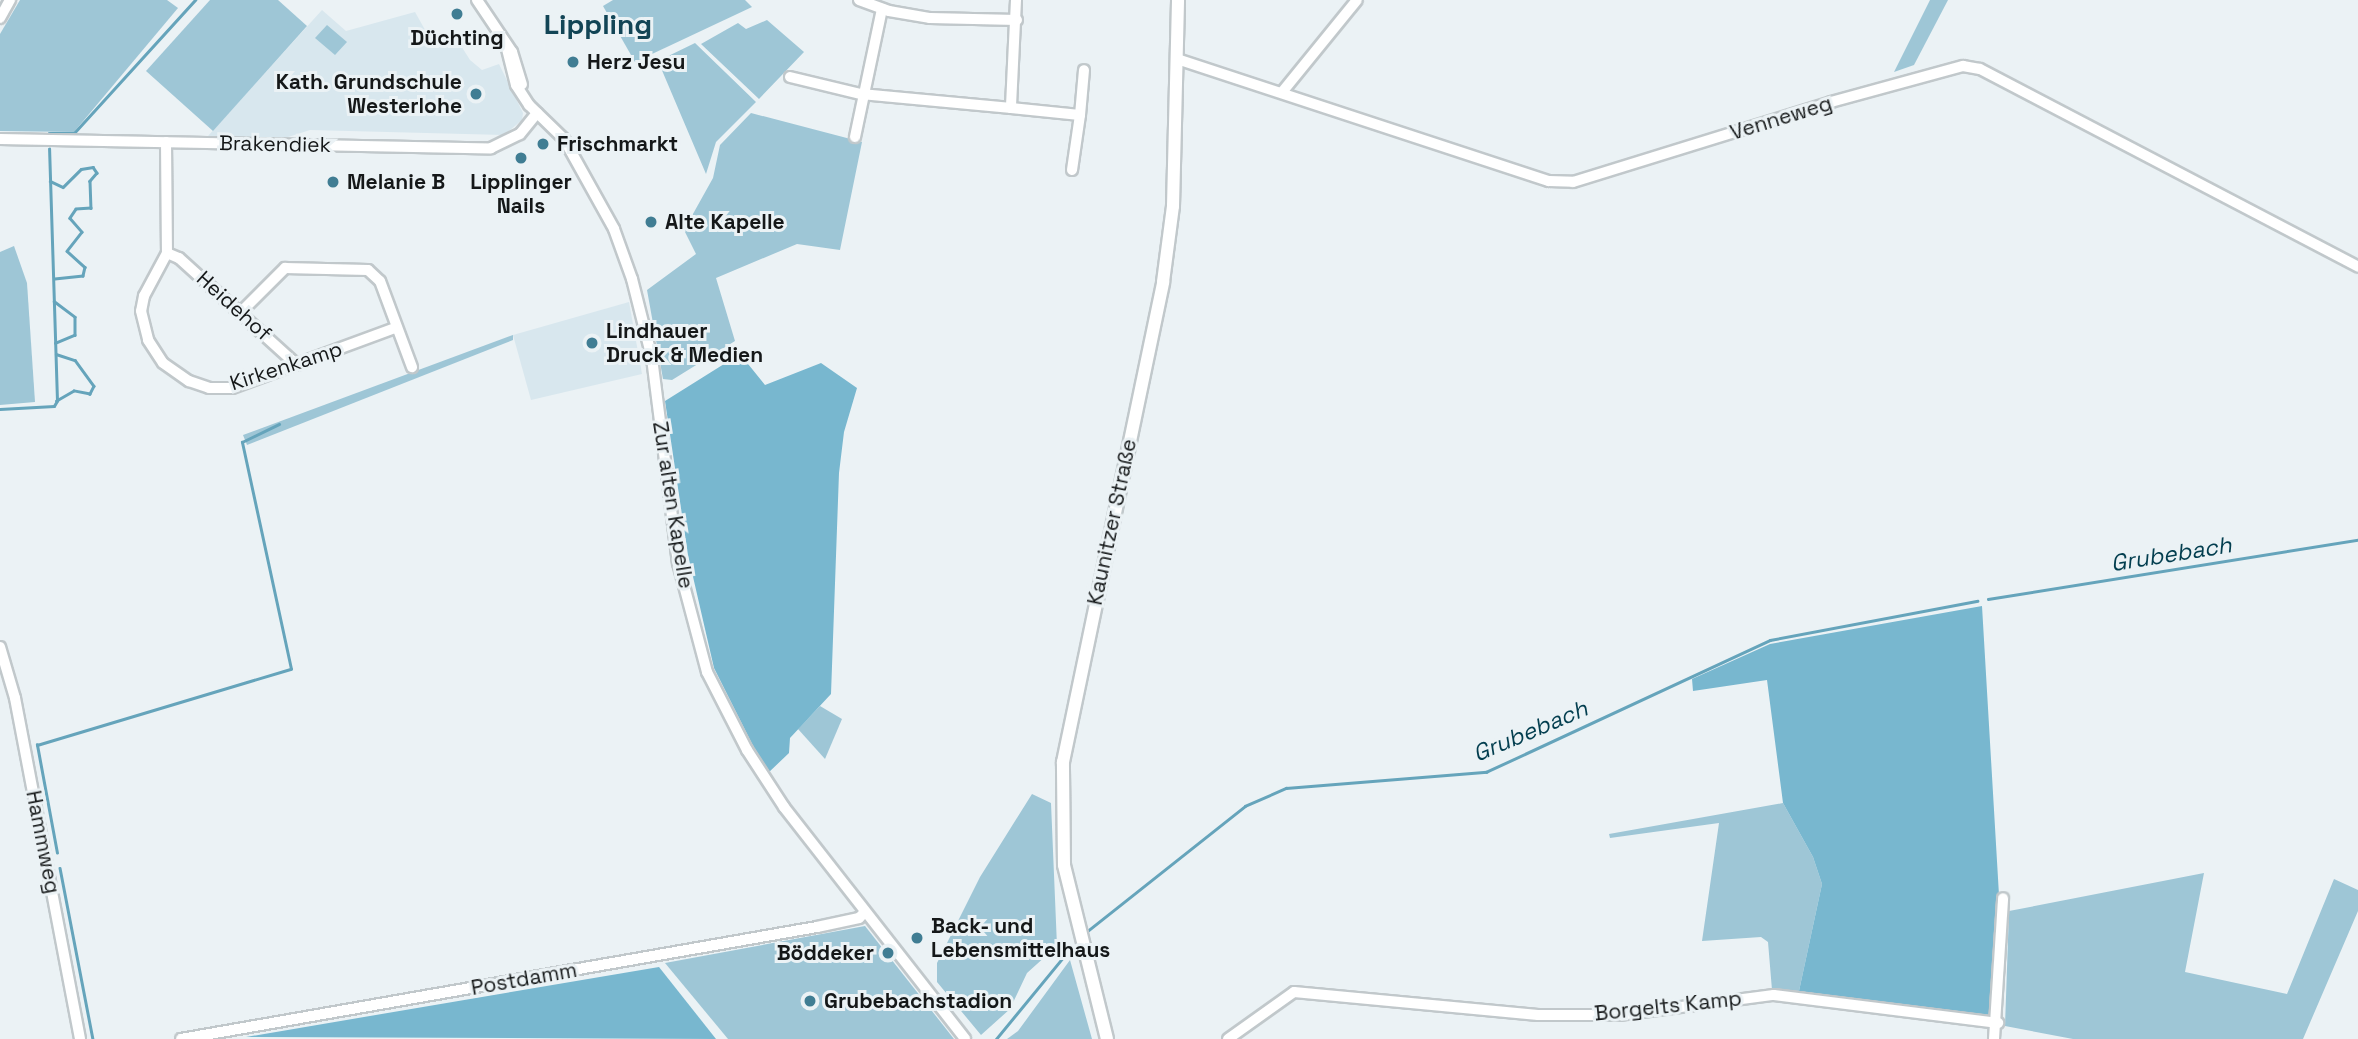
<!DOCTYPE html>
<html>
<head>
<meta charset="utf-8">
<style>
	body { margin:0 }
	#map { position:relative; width:2358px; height:1039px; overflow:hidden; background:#ebf2f5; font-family:"Space Grotesk",sans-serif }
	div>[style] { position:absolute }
	.built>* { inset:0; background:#d8e7ee }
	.green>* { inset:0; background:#9ec6d6 }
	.forest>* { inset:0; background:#78b7cf }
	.stream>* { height:2.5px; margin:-1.25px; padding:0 1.25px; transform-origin:1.25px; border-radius:1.25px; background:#65a4bb }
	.roads { filter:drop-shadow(2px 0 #c1c8cb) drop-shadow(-2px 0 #c1c8cb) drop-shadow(0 2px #c1c8cb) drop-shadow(0 -2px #c1c8cb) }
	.minor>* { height:10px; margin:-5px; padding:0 5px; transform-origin:5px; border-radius:5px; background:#fff }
	.major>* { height:12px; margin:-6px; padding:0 6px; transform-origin:6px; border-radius:6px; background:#fff }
	.dots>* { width:19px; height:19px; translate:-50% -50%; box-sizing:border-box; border:4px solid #ebf2f5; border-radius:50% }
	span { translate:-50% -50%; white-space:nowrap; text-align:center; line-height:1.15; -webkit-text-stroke:6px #ebf2f5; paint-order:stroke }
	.poi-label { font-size:21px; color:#151819; font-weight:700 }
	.left { translate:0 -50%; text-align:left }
	.right { translate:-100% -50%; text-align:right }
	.street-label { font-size:21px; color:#151819 }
	.water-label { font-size:23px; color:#033e4f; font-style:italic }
	.district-label { font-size:28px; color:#124556; font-weight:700 }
</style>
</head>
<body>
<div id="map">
	<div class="built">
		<i style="clip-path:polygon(322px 10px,346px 31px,415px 12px,433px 44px,453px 33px,470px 60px,482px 70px,499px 64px,523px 113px,522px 120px,504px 135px,310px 130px,285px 138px,208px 136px)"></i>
		<i style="clip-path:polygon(629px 302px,642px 374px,531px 400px,513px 335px)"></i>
	</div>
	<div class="green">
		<i style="clip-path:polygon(20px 0,167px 0,178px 8px,74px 132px,0 131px,0 34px)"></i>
		<i style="clip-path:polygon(210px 0,278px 0,307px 26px,213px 131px,146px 71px)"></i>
		<i style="clip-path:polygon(613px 0,745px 0,752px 7px,635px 62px,603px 6px)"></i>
		<i style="clip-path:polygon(1930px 0,1948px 0,1914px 65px,1894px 72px)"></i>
		<i style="clip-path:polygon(767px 20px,804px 52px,759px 99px,701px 44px,738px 23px,746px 29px)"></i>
		<i style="clip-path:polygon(327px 25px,347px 42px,335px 55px,315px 38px)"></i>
		<i style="clip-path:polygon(695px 43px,756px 102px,716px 142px,706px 174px,658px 61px)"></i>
		<i style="clip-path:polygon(751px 113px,862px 142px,840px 250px,797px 244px,716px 278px,735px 341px,672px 380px,663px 379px,647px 290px,696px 254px,684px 230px,713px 178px,720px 145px)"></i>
		<i style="clip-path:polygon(14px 246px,27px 283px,35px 402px,0 405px,0 252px)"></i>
		<i style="clip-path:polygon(513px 335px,513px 340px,247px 445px,243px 435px)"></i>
		<i style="clip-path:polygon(820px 706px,842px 719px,825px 759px,798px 729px)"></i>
		<i style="clip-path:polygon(1032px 794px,1051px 803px,1057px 946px,1027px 973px,1010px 1009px,981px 1035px,937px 982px,937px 963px,980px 877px)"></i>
		<i style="clip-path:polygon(1783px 803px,1813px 857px,1822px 884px,1799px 991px,1772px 990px,1768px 942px,1761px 937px,1702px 941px,1719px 823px,1610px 838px,1609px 834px)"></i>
		<i style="clip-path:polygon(2204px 873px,2185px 972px,2287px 994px,2334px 879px,2358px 890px,2358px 911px,2303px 1039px,2073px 1039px,2005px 1026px,2009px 911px)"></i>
		<i style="clip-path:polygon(865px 926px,954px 1039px,728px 1039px,665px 963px)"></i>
		<i style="clip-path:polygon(1070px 960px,1092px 1039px,1007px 1039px,1018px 1031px)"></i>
	</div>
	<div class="forest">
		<i style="clip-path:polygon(740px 354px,765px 385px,821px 363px,857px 388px,844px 432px,839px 473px,831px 694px,790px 738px,789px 753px,767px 774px,714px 668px,688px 555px,665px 401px)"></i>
		<i style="clip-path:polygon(1982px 606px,1999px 895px,1989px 1018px,1799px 991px,1822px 884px,1813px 857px,1783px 803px,1767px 680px,1693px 691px,1692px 679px,1770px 644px)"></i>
		<i style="clip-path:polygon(659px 967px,716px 1039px,246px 1037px)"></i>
	</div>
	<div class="stream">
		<i style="left:49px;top:133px;width:25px"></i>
		<i style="left:74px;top:133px;width:180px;rotate:-47.7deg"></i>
		<i style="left:50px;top:181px;width:14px;rotate:25deg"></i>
		<i style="left:63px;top:187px;width:25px;rotate:-45deg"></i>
		<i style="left:81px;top:169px;width:12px;rotate:-9deg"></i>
		<i style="left:93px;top:167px;width:7px;rotate:56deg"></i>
		<i style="left:97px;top:173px;width:11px;rotate:131deg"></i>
		<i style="left:90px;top:181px;width:27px;rotate:88deg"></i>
		<i style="left:91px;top:208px;width:15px;rotate:176deg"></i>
		<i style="left:76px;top:209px;width:11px;rotate:124deg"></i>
		<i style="left:70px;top:218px;width:18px;rotate:49deg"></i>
		<i style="left:82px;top:232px;width:24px;rotate:128deg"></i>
		<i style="left:67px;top:251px;width:24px;rotate:42deg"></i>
		<i style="left:85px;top:267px;width:9px;rotate:103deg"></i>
		<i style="left:83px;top:276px;width:28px;rotate:174deg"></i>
		<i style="left:54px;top:301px;width:26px;rotate:37deg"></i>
		<i style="left:75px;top:317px;width:18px;rotate:90deg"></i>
		<i style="left:75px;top:335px;width:21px;rotate:157deg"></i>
		<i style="left:56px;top:354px;width:20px;rotate:18deg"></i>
		<i style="left:75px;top:360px;width:32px;rotate:54deg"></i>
		<i style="left:94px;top:386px;width:9px;rotate:117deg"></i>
		<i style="left:90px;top:394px;width:16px;rotate:-169deg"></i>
		<i style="left:74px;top:391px;width:20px;rotate:150deg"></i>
		<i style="left:0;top:409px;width:54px;rotate:-3.2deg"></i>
		<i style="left:54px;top:406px;width:6px;rotate:-59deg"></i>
		<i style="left:57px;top:401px;width:252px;rotate:-91.8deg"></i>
		<i style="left:1988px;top:599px;width:375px;rotate:-9.1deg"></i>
		<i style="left:57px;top:853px;width:110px;rotate:-100.5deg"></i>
		<i style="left:37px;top:745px;width:265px;rotate:-16.7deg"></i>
		<i style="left:291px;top:669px;width:232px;rotate:-102.2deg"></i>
		<i style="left:242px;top:442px;width:41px;rotate:-25.9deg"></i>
		<i style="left:60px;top:868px;width:174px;rotate:79.1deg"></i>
		<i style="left:1085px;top:933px;width:204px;rotate:-38.4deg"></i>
		<i style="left:1245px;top:806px;width:45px;rotate:-23.7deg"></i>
		<i style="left:1286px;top:788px;width:201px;rotate:-4.6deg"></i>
		<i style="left:1486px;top:772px;width:313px;rotate:-24.9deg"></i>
		<i style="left:1770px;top:640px;width:211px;rotate:-10.7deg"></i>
		<i style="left:996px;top:1039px;width:117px;rotate:-50.6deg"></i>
	</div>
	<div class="roads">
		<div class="minor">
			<i style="left:477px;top:0;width:63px;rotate:56.1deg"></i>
			<i style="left:512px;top:52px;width:34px;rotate:73deg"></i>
			<i style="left:859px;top:0;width:32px;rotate:20deg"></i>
			<i style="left:889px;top:11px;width:42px;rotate:9.7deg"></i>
			<i style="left:930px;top:18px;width:87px;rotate:1.3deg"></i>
			<i style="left:1016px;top:0;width:108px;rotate:92.7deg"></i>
			<i style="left:1011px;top:108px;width:69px;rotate:5.8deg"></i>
			<i style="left:1080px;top:115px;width:45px;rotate:-84.9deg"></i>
			<i style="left:0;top:18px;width:21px;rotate:-61deg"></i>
			<i style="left:507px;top:49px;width:37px;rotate:76deg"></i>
			<i style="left:516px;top:85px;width:24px;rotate:57deg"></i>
			<i style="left:529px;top:105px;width:49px;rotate:44.2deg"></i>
			<i style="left:564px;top:139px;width:103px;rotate:60.9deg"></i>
			<i style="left:614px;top:229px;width:53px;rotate:70.2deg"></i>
			<i style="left:632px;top:279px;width:81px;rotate:75.8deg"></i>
			<i style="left:652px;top:358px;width:207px;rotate:82.8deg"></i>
			<i style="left:678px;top:563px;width:113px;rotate:75.1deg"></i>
			<i style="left:707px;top:672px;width:88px;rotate:62.9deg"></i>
			<i style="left:747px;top:750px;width:68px;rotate:57deg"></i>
			<i style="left:784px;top:807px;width:294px;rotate:52deg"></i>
			<i style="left:1177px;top:59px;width:391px;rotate:18.2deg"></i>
			<i style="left:1549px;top:181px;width:24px;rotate:2deg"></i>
			<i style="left:1573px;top:182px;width:270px;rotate:-17.2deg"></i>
			<i style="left:1831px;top:102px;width:137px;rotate:-15.3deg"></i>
			<i style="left:1963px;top:66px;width:17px;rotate:10deg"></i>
			<i style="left:1980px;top:69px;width:427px;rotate:27.6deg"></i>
			<i style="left:790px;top:77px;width:73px;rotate:13.5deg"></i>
			<i style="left:861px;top:94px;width:151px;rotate:5.3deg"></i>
			<i style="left:1283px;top:91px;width:117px;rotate:-50.9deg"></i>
			<i style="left:855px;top:137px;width:131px;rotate:-78.1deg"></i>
			<i style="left:0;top:139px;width:491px;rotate:1.1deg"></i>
			<i style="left:491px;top:148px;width:32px;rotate:-26deg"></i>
			<i style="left:520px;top:134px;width:27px;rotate:-51deg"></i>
			<i style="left:166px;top:142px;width:111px;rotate:89.5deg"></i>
			<i style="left:167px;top:253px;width:49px;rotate:118.1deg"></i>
			<i style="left:144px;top:296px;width:15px;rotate:101deg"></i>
			<i style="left:141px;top:311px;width:30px;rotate:76deg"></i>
			<i style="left:148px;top:340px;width:27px;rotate:57deg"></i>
			<i style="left:163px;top:363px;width:32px;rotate:35deg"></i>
			<i style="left:189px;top:381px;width:21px;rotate:19deg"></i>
			<i style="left:209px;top:388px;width:23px"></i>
			<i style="left:232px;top:388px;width:174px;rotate:-20.2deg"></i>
			<i style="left:1072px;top:170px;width:56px;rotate:-81.7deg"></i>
			<i style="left:167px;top:253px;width:13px;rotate:23deg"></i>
			<i style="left:179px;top:258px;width:159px;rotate:42.2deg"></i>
			<i style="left:242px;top:311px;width:61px;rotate:-45deg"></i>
			<i style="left:285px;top:268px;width:83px;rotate:1.4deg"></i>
			<i style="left:368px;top:270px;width:16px;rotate:43deg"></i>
			<i style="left:380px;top:281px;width:92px;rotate:69.6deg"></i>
			<i style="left:0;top:647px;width:53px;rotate:73.6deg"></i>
			<i style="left:15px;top:698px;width:347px;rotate:79.2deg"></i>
			<i style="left:181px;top:1039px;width:646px;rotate:-9.99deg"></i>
			<i style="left:817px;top:927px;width:43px;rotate:-12.1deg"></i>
			<i style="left:859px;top:918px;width:8px;rotate:-45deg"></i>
			<i style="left:1228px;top:1039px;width:81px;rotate:-35.5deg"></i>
			<i style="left:1294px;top:992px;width:245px;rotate:5.4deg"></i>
			<i style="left:1538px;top:1015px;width:81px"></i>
			<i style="left:1619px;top:1015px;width:156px;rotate:-7.4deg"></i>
			<i style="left:1774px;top:995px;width:226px;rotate:7.1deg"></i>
			<i style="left:1994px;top:1039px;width:141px;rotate:-86.3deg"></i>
		</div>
		<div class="major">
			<i style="left:1107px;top:1039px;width:179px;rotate:-103.9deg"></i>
			<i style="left:1064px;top:865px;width:103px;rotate:-90.6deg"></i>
			<i style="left:1063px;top:762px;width:490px;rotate:-78.2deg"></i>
			<i style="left:1163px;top:282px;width:77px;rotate:-82.5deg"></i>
			<i style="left:1173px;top:206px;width:206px;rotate:-88.6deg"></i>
		</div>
	</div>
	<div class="dots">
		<i style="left:457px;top:14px;background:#407d93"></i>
		<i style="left:573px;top:62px;background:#407d93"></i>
		<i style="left:476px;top:94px;background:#407d93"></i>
		<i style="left:543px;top:144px;background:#407d93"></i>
		<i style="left:521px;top:158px;background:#407d93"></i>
		<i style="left:333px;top:182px;background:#407d93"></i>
		<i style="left:651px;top:222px;background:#407d93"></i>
		<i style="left:592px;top:343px;background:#407d93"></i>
		<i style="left:917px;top:938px;background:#407d93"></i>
		<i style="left:888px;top:953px;background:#407d93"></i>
		<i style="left:810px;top:1001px;background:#407d93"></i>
	</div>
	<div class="poi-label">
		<span style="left:457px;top:38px">Düchting</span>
		<span class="left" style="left:587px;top:62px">Herz Jesu</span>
		<span class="right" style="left:462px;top:94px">Kath. Grundschule<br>Westerlohe</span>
		<span class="left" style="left:557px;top:144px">Frischmarkt</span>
		<span class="left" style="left:347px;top:182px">Melanie B</span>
		<span style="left:521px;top:194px">Lipplinger<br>Nails</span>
		<span class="left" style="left:665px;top:222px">Alte Kapelle</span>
		<span class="left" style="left:606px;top:343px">Lindhauer<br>Druck &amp; Medien</span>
		<span class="left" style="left:931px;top:938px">Back- und<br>Lebensmittelhaus</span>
		<span class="right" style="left:874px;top:953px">Böddeker</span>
		<span class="left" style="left:824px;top:1001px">Grubebachstadion</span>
	</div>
	<div class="street-label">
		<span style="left:1781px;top:118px;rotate:-17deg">Venneweg</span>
		<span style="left:275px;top:144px;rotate:1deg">Brakendiek</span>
		<span style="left:234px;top:306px;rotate:42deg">Heidehof</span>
		<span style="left:286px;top:366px;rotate:-18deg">Kirkenkamp</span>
		<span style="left:673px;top:505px;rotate:81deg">Zur alten Kapelle</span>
		<span style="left:1112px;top:522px;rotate:-78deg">Kaunitzer Straße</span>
		<span style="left:43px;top:842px;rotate:79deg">Hammweg</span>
		<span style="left:524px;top:979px;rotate:-10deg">Postdamm</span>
		<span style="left:1668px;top:1006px;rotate:-6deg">Borgelts Kamp</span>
	</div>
	<div class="water-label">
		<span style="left:2171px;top:554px;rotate:-9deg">Grubebach</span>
		<span style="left:1530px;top:731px;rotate:-23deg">Grubebach</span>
	</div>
	<div class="district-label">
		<span style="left:598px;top:24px">Lippling</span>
	</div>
</div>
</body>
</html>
